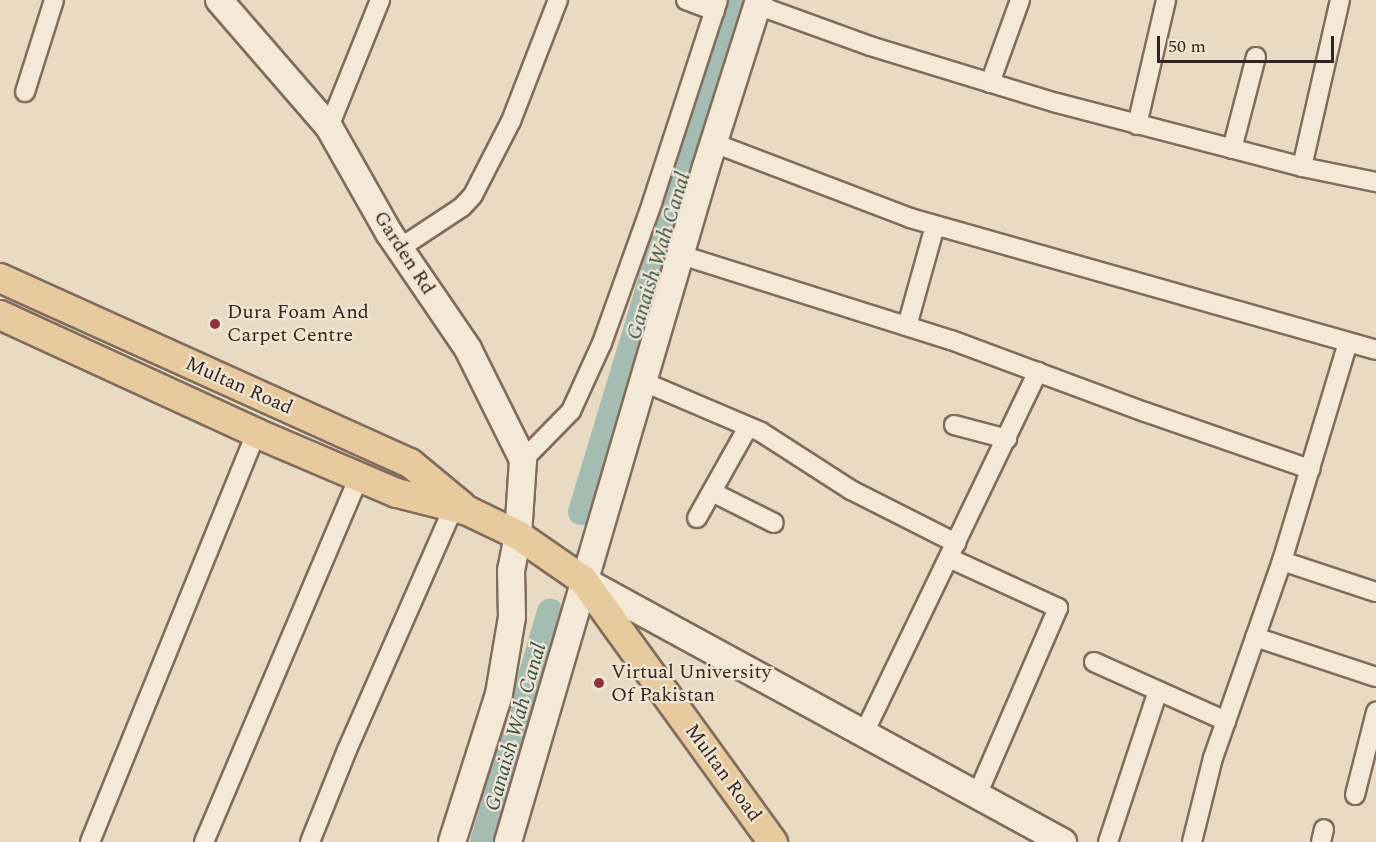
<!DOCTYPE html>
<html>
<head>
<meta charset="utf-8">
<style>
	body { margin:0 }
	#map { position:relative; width:1376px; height:842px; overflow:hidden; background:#e9dac4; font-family:Spectral,serif }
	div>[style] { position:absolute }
	.canal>* { height:26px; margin:-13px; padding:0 13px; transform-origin:13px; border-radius:13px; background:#a5bcb3 }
	.roads { filter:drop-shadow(2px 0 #816c5c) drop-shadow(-2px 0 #816c5c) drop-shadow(0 2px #816c5c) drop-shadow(0 -2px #816c5c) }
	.street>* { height:18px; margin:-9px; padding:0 9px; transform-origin:9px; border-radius:9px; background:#f4e8d6 }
	.secondary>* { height:26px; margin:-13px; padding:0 13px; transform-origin:13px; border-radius:13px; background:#f4e8d6 }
	.primary>* { height:28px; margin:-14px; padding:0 14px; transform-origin:14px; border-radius:14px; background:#e8ca9f }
	.dots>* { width:16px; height:16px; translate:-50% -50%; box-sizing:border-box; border:3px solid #f1e5d2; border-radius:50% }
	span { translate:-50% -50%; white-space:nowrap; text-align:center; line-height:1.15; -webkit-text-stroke:4.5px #f1e5d2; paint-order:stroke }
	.street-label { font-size:20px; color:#33261f }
	.poi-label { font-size:20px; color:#33261f }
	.left { translate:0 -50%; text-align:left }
	.water-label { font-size:21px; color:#2f514b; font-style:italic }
	.scale { position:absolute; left:1157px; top:36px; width:177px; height:27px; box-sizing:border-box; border:3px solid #33261f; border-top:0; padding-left:8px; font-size:18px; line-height:21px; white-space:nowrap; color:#33261f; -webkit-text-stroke:4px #f1e5d2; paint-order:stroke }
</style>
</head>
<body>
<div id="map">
	<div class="canal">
		<i style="left:581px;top:512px;width:535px;rotate:-73.16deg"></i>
		<i style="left:483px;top:842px;width:240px;rotate:-73.8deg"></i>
	</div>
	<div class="roads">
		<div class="street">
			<i style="left:686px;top:0;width:31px;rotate:21deg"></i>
			<i style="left:757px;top:5px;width:120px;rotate:19.9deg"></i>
			<i style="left:870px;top:46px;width:195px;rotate:17deg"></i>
			<i style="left:1057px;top:103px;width:253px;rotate:14.6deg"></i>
			<i style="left:1302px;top:167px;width:76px;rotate:11.5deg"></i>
			<i style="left:990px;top:83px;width:88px;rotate:-70.1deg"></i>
			<i style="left:25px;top:92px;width:96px;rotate:-72.5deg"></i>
			<i style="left:1137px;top:125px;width:128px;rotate:-76.9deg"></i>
			<i style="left:329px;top:127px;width:137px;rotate:-68.1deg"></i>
			<i style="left:714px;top:143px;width:210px;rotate:20.9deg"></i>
			<i style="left:910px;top:218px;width:484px;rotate:15.8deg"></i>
			<i style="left:1232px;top:149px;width:95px;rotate:-75.4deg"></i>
			<i style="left:1302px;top:167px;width:171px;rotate:-77.2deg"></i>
			<i style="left:400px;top:248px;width:74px;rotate:-33.5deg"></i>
			<i style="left:462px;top:207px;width:16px;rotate:-47deg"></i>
			<i style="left:473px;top:195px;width:83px;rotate:-62.8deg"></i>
			<i style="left:511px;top:121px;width:130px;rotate:-68.8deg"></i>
			<i style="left:681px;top:255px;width:283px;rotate:17.5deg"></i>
			<i style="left:951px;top:340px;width:207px;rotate:20.4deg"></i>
			<i style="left:1145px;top:412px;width:175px;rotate:19.1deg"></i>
			<i style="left:907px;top:326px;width:104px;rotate:-74.4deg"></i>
			<i style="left:644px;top:382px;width:127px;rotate:23.1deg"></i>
			<i style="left:761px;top:432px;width:107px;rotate:32.8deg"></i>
			<i style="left:851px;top:490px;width:118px;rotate:26.8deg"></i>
			<i style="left:954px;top:425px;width:55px;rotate:14.8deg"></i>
			<i style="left:523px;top:460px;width:69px;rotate:-45.6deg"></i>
			<i style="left:571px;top:411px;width:75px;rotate:-65.5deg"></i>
			<i style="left:602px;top:343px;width:149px;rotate:-70.3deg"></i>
			<i style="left:652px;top:203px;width:213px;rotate:-72deg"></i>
			<i style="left:712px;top:492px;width:69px;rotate:26.6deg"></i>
			<i style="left:697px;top:518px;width:104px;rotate:-60.7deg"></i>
			<i style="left:949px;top:558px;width:120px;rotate:24.6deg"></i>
			<i style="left:1058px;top:608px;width:202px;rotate:113.4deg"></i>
			<i style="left:1282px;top:561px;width:99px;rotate:18.3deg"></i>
			<i style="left:1255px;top:637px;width:127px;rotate:18.3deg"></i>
			<i style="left:1094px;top:662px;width:145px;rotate:24.1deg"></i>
			<i style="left:864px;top:733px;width:401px;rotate:-64.3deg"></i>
			<i style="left:1355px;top:795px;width:86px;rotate:-75.8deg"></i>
			<i style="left:90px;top:842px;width:441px;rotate:-67.9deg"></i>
			<i style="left:204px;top:842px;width:397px;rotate:-67deg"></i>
			<i style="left:310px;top:842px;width:99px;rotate:-68.1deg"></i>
			<i style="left:347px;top:750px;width:264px;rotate:-66.3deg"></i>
			<i style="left:1108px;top:842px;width:159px;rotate:-71.7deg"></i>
			<i style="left:1192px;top:842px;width:87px;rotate:-76deg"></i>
			<i style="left:1213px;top:758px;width:209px;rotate:-70.7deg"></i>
			<i style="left:1282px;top:561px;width:228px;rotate:-73.2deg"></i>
			<i style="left:1321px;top:842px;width:13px;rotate:-77deg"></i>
		</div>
		<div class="secondary">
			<i style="left:219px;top:0;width:168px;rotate:49.1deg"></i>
			<i style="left:329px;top:127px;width:122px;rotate:60.5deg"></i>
			<i style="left:389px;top:233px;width:140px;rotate:55.7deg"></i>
			<i style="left:468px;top:349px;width:124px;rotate:63.6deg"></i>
			<i style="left:523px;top:460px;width:75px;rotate:93.8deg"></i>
			<i style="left:518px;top:535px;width:36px;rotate:101deg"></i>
			<i style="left:511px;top:570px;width:47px;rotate:88.8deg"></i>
			<i style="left:512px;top:617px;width:78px;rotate:99.6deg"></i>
			<i style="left:499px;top:694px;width:155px;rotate:107.6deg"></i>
			<i style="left:583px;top:580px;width:547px;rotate:28.63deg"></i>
			<i style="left:508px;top:842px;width:703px;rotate:-73.65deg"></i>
			<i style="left:706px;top:167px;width:175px;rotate:-72.4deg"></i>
		</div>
		<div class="primary">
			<i style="left:0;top:278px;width:450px;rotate:24.3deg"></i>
			<i style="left:410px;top:463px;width:67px;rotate:39.6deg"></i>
			<i style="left:0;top:315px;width:282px;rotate:24.7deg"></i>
			<i style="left:256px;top:433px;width:153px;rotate:23.1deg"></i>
			<i style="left:397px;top:493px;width:73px;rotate:14.2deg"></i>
			<i style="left:468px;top:511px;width:55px;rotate:25.6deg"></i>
			<i style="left:518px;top:535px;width:79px;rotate:34.7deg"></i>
			<i style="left:583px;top:580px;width:324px;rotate:54.1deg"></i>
		</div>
	</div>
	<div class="dots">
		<i style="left:215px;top:324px;background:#89333c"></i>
		<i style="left:599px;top:683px;background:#89333c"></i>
	</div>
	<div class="street-label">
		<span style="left:404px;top:253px;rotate:57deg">Garden Rd</span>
		<span style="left:239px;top:386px;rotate:24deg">Multan Road</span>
		<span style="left:723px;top:773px;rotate:54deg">Multan Road</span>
	</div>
	<div class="poi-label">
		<span class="left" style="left:227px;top:324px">Dura Foam And<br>Carpet Centre</span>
		<span class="left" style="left:611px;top:684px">Virtual University<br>Of Pakistan</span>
	</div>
	<div class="water-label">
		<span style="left:659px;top:256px;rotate:-73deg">Ganaish Wah Canal</span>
		<span style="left:516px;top:727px;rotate:-74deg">Ganaish Wah Canal</span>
	</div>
	<div class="scale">50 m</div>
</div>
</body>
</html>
